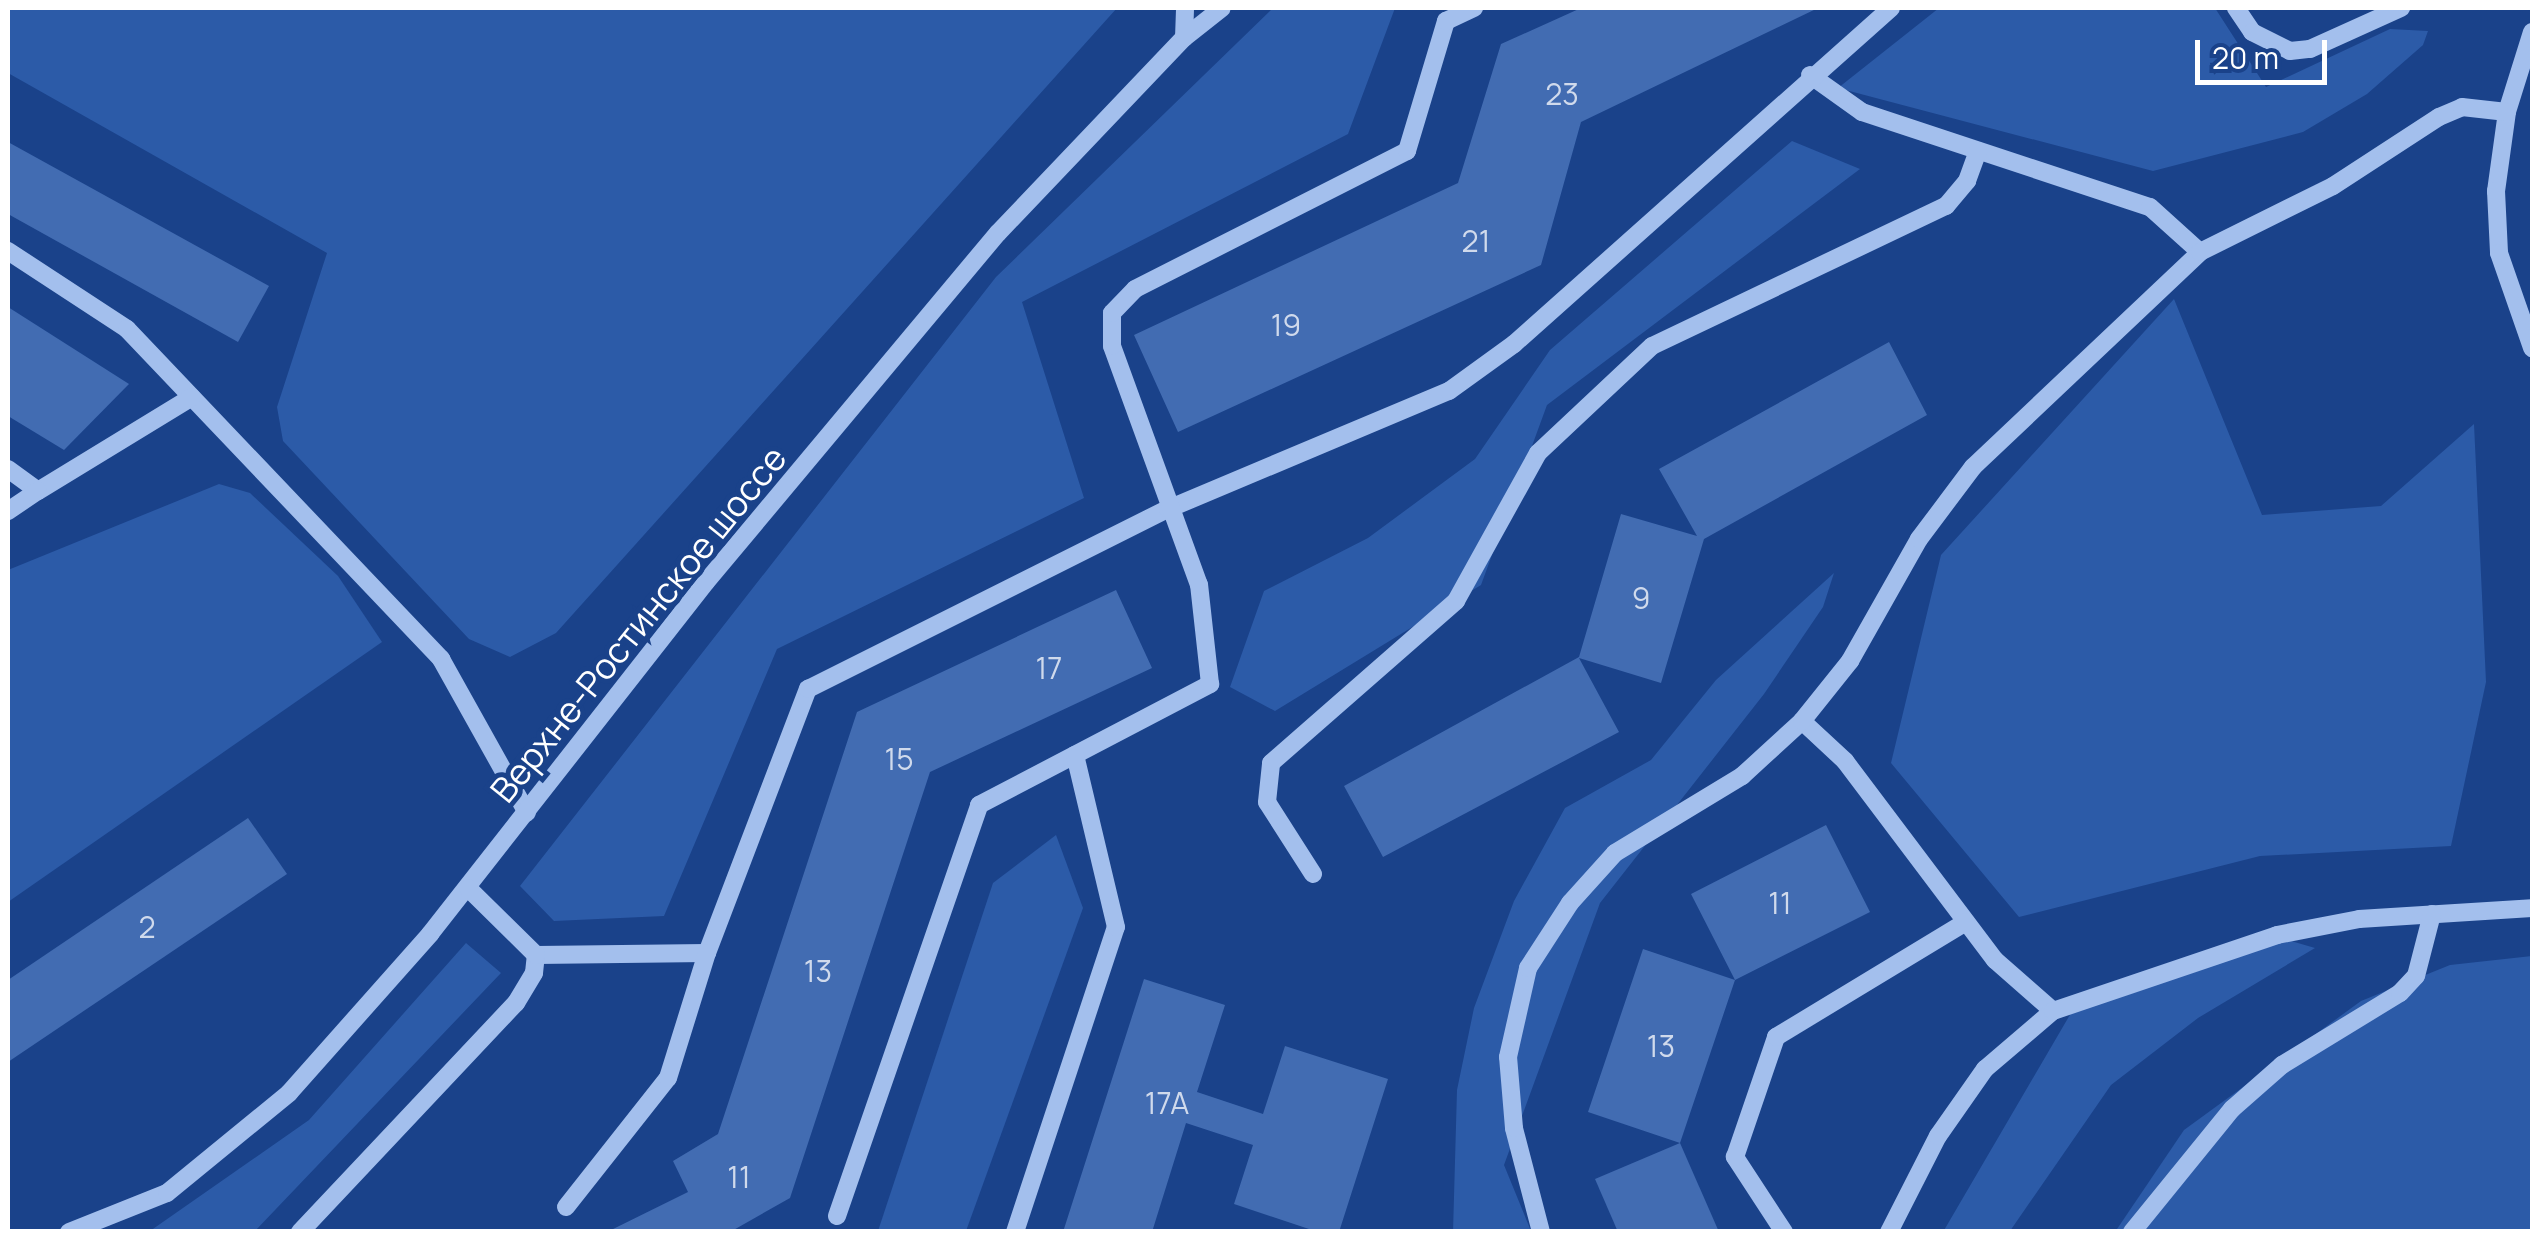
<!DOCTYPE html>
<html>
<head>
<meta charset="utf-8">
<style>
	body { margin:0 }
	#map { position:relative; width:2540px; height:1239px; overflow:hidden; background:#1a428a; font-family:Manrope,sans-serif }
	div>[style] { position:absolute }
	.green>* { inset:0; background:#2c5ba8 }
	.building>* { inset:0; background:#426cb2 }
	.minor>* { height:18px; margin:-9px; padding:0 9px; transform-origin:9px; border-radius:9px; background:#a3bfed }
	span { translate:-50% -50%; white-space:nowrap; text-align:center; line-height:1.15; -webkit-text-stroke:10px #1a428a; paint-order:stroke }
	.number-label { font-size:30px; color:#d0daec }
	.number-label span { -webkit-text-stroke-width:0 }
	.street-label { font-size:35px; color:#fff }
	.frame { position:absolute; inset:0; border:10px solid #fff; pointer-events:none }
	.scale { position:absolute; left:2195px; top:40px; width:132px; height:45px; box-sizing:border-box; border:5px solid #fff; border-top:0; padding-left:12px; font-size:30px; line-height:35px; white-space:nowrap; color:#fff; -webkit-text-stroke:8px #1a428a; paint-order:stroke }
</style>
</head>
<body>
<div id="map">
	<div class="green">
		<i style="clip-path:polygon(8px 8px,1117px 8px,556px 633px,510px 657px,469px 639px,283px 441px,277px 407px,327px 253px,8px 73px)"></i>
		<i style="clip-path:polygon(1273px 8px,1395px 8px,1348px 134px,1022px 302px,1084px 498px,777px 649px,664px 916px,554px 921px,520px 886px,996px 277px)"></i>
		<i style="clip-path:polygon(1939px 8px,2215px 8px,2266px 87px,2390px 29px,2428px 31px,2423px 45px,2367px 94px,2303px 132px,2153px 171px,1838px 88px)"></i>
		<i style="clip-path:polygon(1792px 141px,1860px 169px,1547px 405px,1481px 585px,1275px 711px,1230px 687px,1264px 591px,1368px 538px,1475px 459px,1550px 350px)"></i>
		<i style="clip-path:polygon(2174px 299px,2262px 515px,2381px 506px,2474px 424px,2486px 682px,2451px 846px,2260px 856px,2019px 917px,1891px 763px,1941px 555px)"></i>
		<i style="clip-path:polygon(219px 484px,250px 493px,338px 576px,382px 642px,8px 902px,8px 570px)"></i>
		<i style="clip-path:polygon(1834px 573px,1823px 607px,1764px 694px,1600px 903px,1504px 1165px,1531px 1231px,1453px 1232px,1457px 1090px,1474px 1008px,1514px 901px,1565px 808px,1651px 760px,1716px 680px)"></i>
		<i style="clip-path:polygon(1056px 835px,1083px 908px,966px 1231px,878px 1231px,993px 883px)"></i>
		<i style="clip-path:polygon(2270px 935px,2315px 948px,2198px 1018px,2111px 1085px,2010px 1231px,1943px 1232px,2078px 1001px)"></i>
		<i style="clip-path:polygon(466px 943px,501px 973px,255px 1231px,150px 1231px,309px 1120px)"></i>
		<i style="clip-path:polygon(2532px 956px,2532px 1231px,2115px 1232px,2184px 1130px,2361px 1001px,2450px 965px)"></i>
	</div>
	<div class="building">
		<i style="clip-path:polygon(1581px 8px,1818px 8px,1581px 122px,1541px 265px,1178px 432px,1134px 335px,1458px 183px,1501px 44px)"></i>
		<i style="clip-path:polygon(8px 142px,269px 286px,238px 342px,8px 214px)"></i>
		<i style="clip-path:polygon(8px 307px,129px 384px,64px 450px,8px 416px)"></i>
		<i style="clip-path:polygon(1889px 342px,1927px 415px,1704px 539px,1661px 683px,1579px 658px,1619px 732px,1383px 857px,1344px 786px,1579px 657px,1621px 514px,1697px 536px,1659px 469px)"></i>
		<i style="clip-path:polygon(1116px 590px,1152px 668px,930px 772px,790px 1198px,730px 1232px,607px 1232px,688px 1192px,673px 1161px,718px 1134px,857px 712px)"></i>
		<i style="clip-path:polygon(248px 818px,287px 874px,8px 1062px,8px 980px)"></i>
		<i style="clip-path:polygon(1826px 825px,1870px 912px,1735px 980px,1680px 1143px,1588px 1112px,1643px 949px,1735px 980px,1691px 894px)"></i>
		<i style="clip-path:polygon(1144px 979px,1225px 1005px,1197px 1092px,1263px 1114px,1285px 1046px,1388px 1079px,1339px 1232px,1318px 1232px,1234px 1204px,1253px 1145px,1186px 1123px,1152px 1232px,1063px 1232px)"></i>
		<i style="clip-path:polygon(1680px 1143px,1719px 1232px,1618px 1232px,1595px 1179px)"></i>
	</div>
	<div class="minor">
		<i style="left:2236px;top:8px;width:29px;rotate:56deg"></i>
		<i style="left:2252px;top:32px;width:42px;rotate:26.6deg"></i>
		<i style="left:2290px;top:51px;width:20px;rotate:-6deg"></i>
		<i style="left:2310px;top:49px;width:100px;rotate:-24.3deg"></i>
		<i style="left:2532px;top:32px;width:84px;rotate:107.4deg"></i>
		<i style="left:2507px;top:112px;width:80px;rotate:97.9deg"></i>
		<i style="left:2496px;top:191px;width:62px;rotate:87.2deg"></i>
		<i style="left:2499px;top:253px;width:101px;rotate:70.8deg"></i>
		<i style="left:1184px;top:38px;width:30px;rotate:-88deg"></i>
		<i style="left:1810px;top:75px;width:64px;rotate:35.4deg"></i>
		<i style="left:1862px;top:112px;width:303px;rotate:18.3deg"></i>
		<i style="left:2150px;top:207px;width:67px;rotate:42deg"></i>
		<i style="left:8px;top:251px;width:142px;rotate:33.2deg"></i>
		<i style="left:127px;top:329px;width:456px;rotate:46.4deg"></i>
		<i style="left:441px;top:659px;width:176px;rotate:60.8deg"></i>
		<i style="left:8px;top:469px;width:37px;rotate:36deg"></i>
		<i style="left:38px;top:491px;width:180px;rotate:-31.4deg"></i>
		<i style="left:8px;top:511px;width:36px;rotate:-34deg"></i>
		<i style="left:1802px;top:721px;width:59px;rotate:42.9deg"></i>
		<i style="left:1845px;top:761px;width:249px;rotate:53deg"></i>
		<i style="left:1995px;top:960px;width:77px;rotate:41.3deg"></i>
		<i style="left:1313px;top:874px;width:85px;rotate:-122.6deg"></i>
		<i style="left:1267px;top:802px;width:39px;rotate:-84deg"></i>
		<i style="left:1271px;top:763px;width:246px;rotate:-41.2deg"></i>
		<i style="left:1456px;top:601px;width:169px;rotate:-61deg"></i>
		<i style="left:1538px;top:453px;width:156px;rotate:-43.2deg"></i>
		<i style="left:1652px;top:346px;width:326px;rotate:-25.5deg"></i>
		<i style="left:1946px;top:206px;width:33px;rotate:-50deg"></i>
		<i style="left:1967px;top:181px;width:32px;rotate:-70deg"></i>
		<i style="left:536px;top:955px;width:171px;rotate:-0.7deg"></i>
		<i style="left:707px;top:953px;width:283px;rotate:-69.1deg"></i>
		<i style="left:808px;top:689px;width:402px;rotate:-26.6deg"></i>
		<i style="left:1168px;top:509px;width:305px;rotate:-22.8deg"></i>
		<i style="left:1449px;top:391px;width:80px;rotate:-35.9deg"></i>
		<i style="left:1514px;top:344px;width:505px;rotate:-41.71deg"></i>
		<i style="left:566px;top:1207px;width:164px;rotate:-51.7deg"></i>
		<i style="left:668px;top:1078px;width:131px;rotate:-72.7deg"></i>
		<i style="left:837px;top:1216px;width:435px;rotate:-70.9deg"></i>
		<i style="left:979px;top:805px;width:261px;rotate:-27.6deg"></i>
		<i style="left:1210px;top:684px;width:100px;rotate:-96.3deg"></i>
		<i style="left:1199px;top:585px;width:254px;rotate:-110deg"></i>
		<i style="left:1112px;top:346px;width:33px;rotate:-90deg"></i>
		<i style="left:1112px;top:313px;width:33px;rotate:-46deg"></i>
		<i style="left:1135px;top:289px;width:305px;rotate:-26.9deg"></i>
		<i style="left:1407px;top:151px;width:136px;rotate:-73.3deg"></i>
		<i style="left:1446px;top:21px;width:31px;rotate:-25deg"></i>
		<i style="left:69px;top:1232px;width:105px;rotate:-21.7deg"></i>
		<i style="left:167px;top:1193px;width:158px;rotate:-39.3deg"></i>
		<i style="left:289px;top:1093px;width:213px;rotate:-48.4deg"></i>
		<i style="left:430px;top:934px;width:447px;rotate:-51.9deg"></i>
		<i style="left:706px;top:582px;width:455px;rotate:-50.1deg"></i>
		<i style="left:998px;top:233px;width:269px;rotate:-46.4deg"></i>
		<i style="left:1184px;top:38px;width:48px;rotate:-38.3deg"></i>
		<i style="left:300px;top:1232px;width:315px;rotate:-46.7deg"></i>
		<i style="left:516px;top:1003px;width:35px;rotate:-59deg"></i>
		<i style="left:534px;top:973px;width:18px;rotate:-84deg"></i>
		<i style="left:536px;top:955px;width:95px;rotate:-135.4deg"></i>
		<i style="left:1015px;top:1232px;width:321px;rotate:-71.7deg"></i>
		<i style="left:1116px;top:927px;width:177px;rotate:-103.4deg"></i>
		<i style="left:1541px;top:1232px;width:107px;rotate:-104.6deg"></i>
		<i style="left:1514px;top:1128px;width:71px;rotate:-94.8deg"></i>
		<i style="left:1508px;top:1057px;width:91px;rotate:-77.3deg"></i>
		<i style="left:1528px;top:968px;width:77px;rotate:-57.1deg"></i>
		<i style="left:1570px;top:903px;width:67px;rotate:-48deg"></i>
		<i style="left:1615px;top:853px;width:149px;rotate:-31.2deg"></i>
		<i style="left:1742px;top:776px;width:81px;rotate:-42.5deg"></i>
		<i style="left:1802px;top:721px;width:77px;rotate:-51.3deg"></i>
		<i style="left:1850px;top:661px;width:140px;rotate:-60.5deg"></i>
		<i style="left:1919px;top:539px;width:90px;rotate:-53.1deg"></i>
		<i style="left:1973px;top:467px;width:313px;rotate:-43.4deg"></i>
		<i style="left:2200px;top:252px;width:148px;rotate:-26.4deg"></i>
		<i style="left:2333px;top:186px;width:126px;rotate:-33.1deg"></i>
		<i style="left:2439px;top:117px;width:25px;rotate:-23deg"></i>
		<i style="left:2462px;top:107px;width:45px;rotate:6.3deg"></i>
		<i style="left:1784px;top:1232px;width:90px;rotate:-123.2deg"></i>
		<i style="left:1735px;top:1157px;width:127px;rotate:-71.1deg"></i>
		<i style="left:1776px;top:1037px;width:222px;rotate:-31.2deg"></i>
		<i style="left:1889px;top:1232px;width:108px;rotate:-63deg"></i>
		<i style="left:1938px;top:1136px;width:82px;rotate:-55deg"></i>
		<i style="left:1985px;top:1069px;width:89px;rotate:-40.5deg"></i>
		<i style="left:2053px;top:1011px;width:237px;rotate:-18.7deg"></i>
		<i style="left:2277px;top:935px;width:84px;rotate:-11deg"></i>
		<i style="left:2359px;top:919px;width:173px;rotate:-3.6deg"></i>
		<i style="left:2132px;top:1232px;width:159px;rotate:-50.9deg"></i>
		<i style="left:2232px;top:1109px;width:67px;rotate:-41.3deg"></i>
		<i style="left:2282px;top:1065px;width:138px;rotate:-31.4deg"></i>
		<i style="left:2400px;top:993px;width:23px;rotate:-47deg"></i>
		<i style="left:2416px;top:976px;width:64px;rotate:-75.5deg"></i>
	</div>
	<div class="number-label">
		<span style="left:1562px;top:94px">23</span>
		<span style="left:1476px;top:241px">21</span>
		<span style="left:1286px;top:325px">19</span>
		<span style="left:1641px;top:598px">9</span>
		<span style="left:1049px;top:668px">17</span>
		<span style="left:899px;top:759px">15</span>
		<span style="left:1780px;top:903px">11</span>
		<span style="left:147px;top:927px">2</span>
		<span style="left:818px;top:971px">13</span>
		<span style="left:1661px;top:1046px">13</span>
		<span style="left:1167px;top:1103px">17А</span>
		<span style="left:739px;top:1177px">11</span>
	</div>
	<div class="street-label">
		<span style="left:638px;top:624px;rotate:-51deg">Верхне-Ростинское шоссе</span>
	</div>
	<div class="frame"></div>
	<div class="scale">20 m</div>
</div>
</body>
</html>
